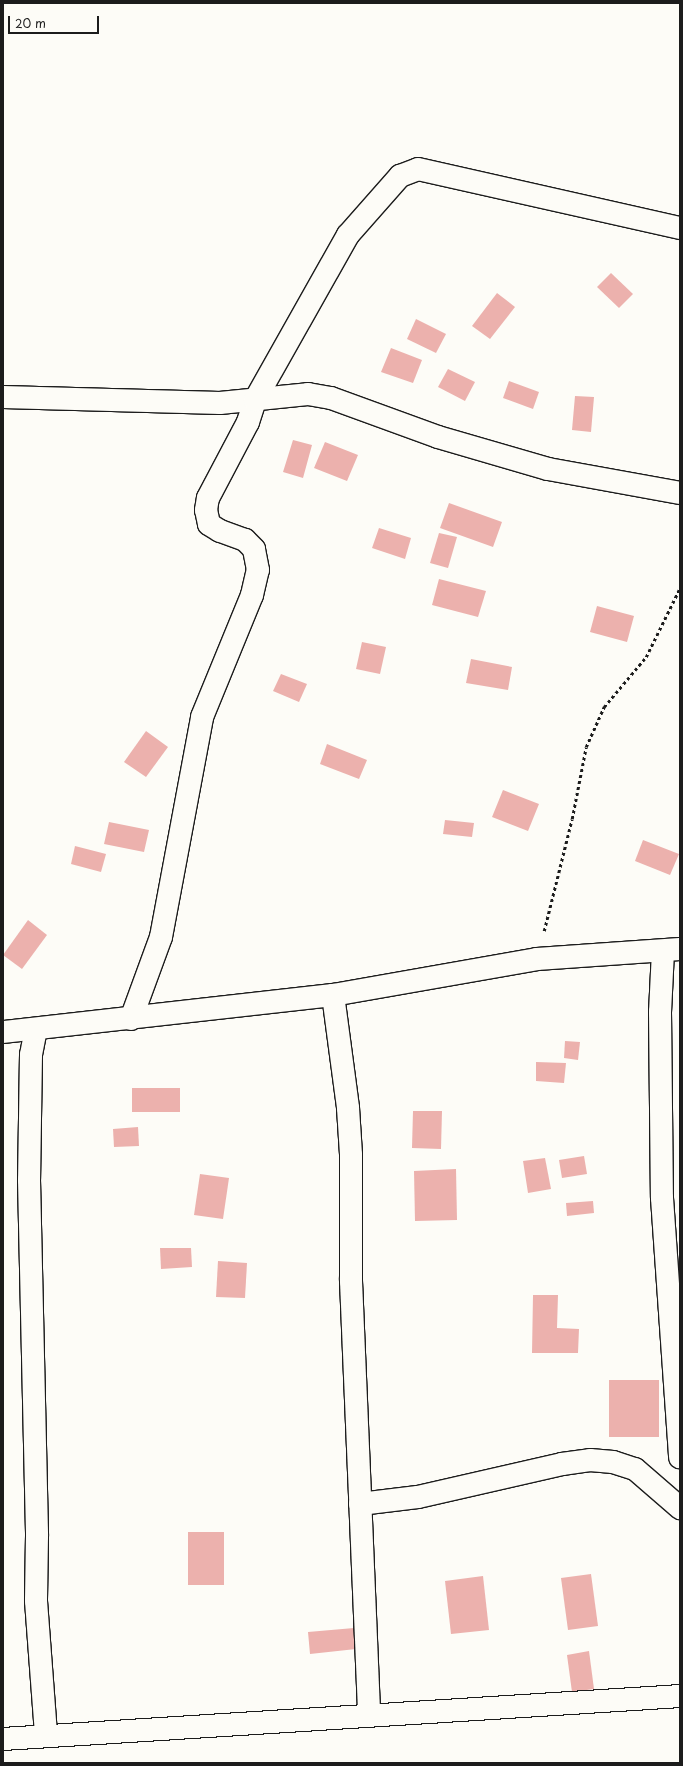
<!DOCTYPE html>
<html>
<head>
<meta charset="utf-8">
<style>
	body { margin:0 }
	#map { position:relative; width:683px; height:1766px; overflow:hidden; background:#fdfcf7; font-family:"Playpen Sans",sans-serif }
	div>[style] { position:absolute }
	.building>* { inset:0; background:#ecb1ad }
	.path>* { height:2.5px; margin-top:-1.25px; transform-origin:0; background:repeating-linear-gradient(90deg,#1c1c1c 0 3px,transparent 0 6px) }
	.roads { filter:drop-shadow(1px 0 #1c1c1c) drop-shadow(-1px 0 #1c1c1c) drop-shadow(0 1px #1c1c1c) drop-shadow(0 -1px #1c1c1c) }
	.minor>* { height:22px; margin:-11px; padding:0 11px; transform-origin:11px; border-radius:11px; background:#fdfcf7 }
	span { translate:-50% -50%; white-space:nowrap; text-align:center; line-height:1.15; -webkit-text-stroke:3.5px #fdfcf7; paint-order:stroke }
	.frame { position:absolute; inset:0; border:4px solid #1c1c1c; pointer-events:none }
	.scale { position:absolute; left:8px; top:16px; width:91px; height:18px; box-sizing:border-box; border:2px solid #1c1c1c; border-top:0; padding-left:5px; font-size:12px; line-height:14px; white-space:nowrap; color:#1c1c1c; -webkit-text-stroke:3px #fdfcf7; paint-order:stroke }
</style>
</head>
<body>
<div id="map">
	<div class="building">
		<i style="clip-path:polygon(611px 273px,633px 294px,619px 308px,597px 287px)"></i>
		<i style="clip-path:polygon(497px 293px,515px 307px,490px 339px,472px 326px)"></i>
		<i style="clip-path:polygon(416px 319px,446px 334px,436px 353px,407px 339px)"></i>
		<i style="clip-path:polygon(391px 348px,422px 360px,413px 383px,381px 372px)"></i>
		<i style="clip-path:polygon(448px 369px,475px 382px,465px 401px,438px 387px)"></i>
		<i style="clip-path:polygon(509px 381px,539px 392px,533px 409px,503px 398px)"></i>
		<i style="clip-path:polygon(575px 396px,594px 397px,591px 432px,572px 430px)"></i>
		<i style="clip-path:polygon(293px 440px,312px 445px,303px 478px,283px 472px)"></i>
		<i style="clip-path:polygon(325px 442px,358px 455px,347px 481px,314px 468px)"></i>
		<i style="clip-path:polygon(449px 503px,502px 522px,493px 547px,440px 528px)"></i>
		<i style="clip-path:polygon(379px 528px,411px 538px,405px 559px,372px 548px)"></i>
		<i style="clip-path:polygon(439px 533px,457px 537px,448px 568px,430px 563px)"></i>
		<i style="clip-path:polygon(439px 579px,486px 591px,478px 617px,432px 605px)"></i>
		<i style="clip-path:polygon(597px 606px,634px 616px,627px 642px,590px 632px)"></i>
		<i style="clip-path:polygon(362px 642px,386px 647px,380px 674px,356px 669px)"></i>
		<i style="clip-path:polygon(471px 659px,512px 667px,508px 690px,466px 683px)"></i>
		<i style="clip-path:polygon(281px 674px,307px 684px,299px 702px,273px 691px)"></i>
		<i style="clip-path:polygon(146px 731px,168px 747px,146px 777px,124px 762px)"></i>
		<i style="clip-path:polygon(327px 744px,367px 760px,359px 779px,320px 764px)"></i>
		<i style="clip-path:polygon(503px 790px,539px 804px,528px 831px,492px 817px)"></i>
		<i style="clip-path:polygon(445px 820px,474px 823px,472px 837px,443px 834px)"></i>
		<i style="clip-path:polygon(109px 822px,149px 830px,144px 852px,104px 844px)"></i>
		<i style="clip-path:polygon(643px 840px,679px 854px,670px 875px,635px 861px)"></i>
		<i style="clip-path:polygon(75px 846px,106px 854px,101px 872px,71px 864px)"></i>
		<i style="clip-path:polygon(28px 920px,47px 935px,22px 969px,3px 955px)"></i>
		<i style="clip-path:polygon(565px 1041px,580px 1042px,578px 1060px,564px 1058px)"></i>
		<i style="clip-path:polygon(536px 1062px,566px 1063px,564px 1083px,536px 1081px)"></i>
		<i style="clip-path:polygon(132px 1088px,180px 1088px,180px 1112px,132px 1112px)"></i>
		<i style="clip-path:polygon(413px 1111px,442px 1111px,441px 1149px,412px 1148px)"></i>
		<i style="clip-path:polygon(138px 1127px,139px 1146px,114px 1147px,113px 1129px)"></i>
		<i style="clip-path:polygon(584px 1156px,587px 1174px,562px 1178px,559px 1160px)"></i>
		<i style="clip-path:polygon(545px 1158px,551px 1189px,528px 1193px,523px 1161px)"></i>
		<i style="clip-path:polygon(456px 1169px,457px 1220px,415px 1221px,414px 1171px)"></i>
		<i style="clip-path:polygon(200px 1174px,229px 1178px,223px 1219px,194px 1215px)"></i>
		<i style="clip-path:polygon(593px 1201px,594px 1213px,567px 1216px,566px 1203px)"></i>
		<i style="clip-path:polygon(160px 1248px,191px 1248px,192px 1267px,161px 1269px)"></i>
		<i style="clip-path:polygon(218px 1261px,247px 1263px,245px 1298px,216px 1297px)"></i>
		<i style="clip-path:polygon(533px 1295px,558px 1295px,557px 1328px,579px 1329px,578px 1353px,532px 1353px)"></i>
		<i style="clip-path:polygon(609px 1380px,659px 1380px,659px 1437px,609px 1437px)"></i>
		<i style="clip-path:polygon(188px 1532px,224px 1532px,224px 1585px,188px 1585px)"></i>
		<i style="clip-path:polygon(591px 1574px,598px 1626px,568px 1630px,561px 1578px)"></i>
		<i style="clip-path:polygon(483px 1576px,489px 1630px,451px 1634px,445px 1581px)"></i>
		<i style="clip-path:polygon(354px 1628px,356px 1649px,310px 1654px,308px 1632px)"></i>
		<i style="clip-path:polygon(589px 1651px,594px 1689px,572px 1692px,567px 1655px)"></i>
	</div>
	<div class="path">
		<i style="left:544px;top:931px;width:115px;rotate:-76deg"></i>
		<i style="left:572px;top:819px;width:73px;rotate:-79deg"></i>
		<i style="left:586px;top:747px;width:44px;rotate:-65.8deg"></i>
		<i style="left:604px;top:707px;width:65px;rotate:-50deg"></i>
		<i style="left:646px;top:657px;width:77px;rotate:-63.8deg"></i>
	</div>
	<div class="roads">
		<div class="minor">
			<i style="left:3px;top:397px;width:217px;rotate:1.6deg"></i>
			<i style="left:220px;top:403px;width:88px;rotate:-5.8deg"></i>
			<i style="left:308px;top:394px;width:23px;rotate:10deg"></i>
			<i style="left:331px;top:398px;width:114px;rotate:20deg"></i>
			<i style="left:438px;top:437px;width:115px;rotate:16.2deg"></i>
			<i style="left:548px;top:469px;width:134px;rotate:10.3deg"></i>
			<i style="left:663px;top:951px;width:61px;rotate:92.8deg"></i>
			<i style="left:660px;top:1012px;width:186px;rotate:89.4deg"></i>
			<i style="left:662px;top:1198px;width:260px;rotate:86deg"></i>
			<i style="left:333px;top:995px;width:114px;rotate:82.4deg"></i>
			<i style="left:348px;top:1108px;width:47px;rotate:86.3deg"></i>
			<i style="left:351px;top:1155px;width:126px;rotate:90deg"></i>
			<i style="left:351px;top:1281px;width:435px;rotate:87.6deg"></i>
			<i style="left:131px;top:1019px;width:87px;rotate:-69.9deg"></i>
			<i style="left:161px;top:937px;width:224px;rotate:-79.4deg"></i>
			<i style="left:202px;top:717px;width:132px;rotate:-67.7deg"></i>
			<i style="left:252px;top:595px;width:26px;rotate:-77deg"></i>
			<i style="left:258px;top:570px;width:21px;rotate:-101deg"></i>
			<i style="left:254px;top:549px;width:13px;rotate:-135deg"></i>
			<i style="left:245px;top:540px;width:27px;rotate:-160deg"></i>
			<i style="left:220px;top:531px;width:13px;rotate:-148deg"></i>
			<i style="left:209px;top:524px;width:14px;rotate:-102deg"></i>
			<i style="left:206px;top:510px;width:12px;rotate:-81deg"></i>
			<i style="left:208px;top:498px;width:86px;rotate:-62.2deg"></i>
			<i style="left:248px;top:422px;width:23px;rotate:-72deg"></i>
			<i style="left:255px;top:400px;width:189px;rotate:-60.6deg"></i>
			<i style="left:348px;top:235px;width:79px;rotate:-48.6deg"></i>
			<i style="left:400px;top:176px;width:19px;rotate:-21deg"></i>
			<i style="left:418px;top:169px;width:269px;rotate:12.7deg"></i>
			<i style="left:36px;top:1029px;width:26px;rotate:101deg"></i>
			<i style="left:31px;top:1055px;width:125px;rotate:90.9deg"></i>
			<i style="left:29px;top:1180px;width:356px;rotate:88.7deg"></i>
			<i style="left:37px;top:1536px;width:65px;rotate:90.9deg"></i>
			<i style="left:36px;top:1601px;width:134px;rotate:85.7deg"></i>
			<i style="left:3px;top:1032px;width:332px;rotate:-6.4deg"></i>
			<i style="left:333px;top:995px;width:207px;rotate:-10deg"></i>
			<i style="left:537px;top:959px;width:143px;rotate:-4deg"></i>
			<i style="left:360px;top:1504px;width:58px;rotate:-6.9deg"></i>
			<i style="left:418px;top:1497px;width:148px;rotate:-12.9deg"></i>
			<i style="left:562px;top:1464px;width:28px;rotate:-8deg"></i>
			<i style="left:590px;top:1460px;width:23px;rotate:5deg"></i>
			<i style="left:613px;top:1462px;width:23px;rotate:18deg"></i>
			<i style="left:635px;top:1469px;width:60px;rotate:40.9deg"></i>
			<i style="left:3px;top:1739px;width:678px;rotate:-3.63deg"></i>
		</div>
	</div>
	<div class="frame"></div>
	<div class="scale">20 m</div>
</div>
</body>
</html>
